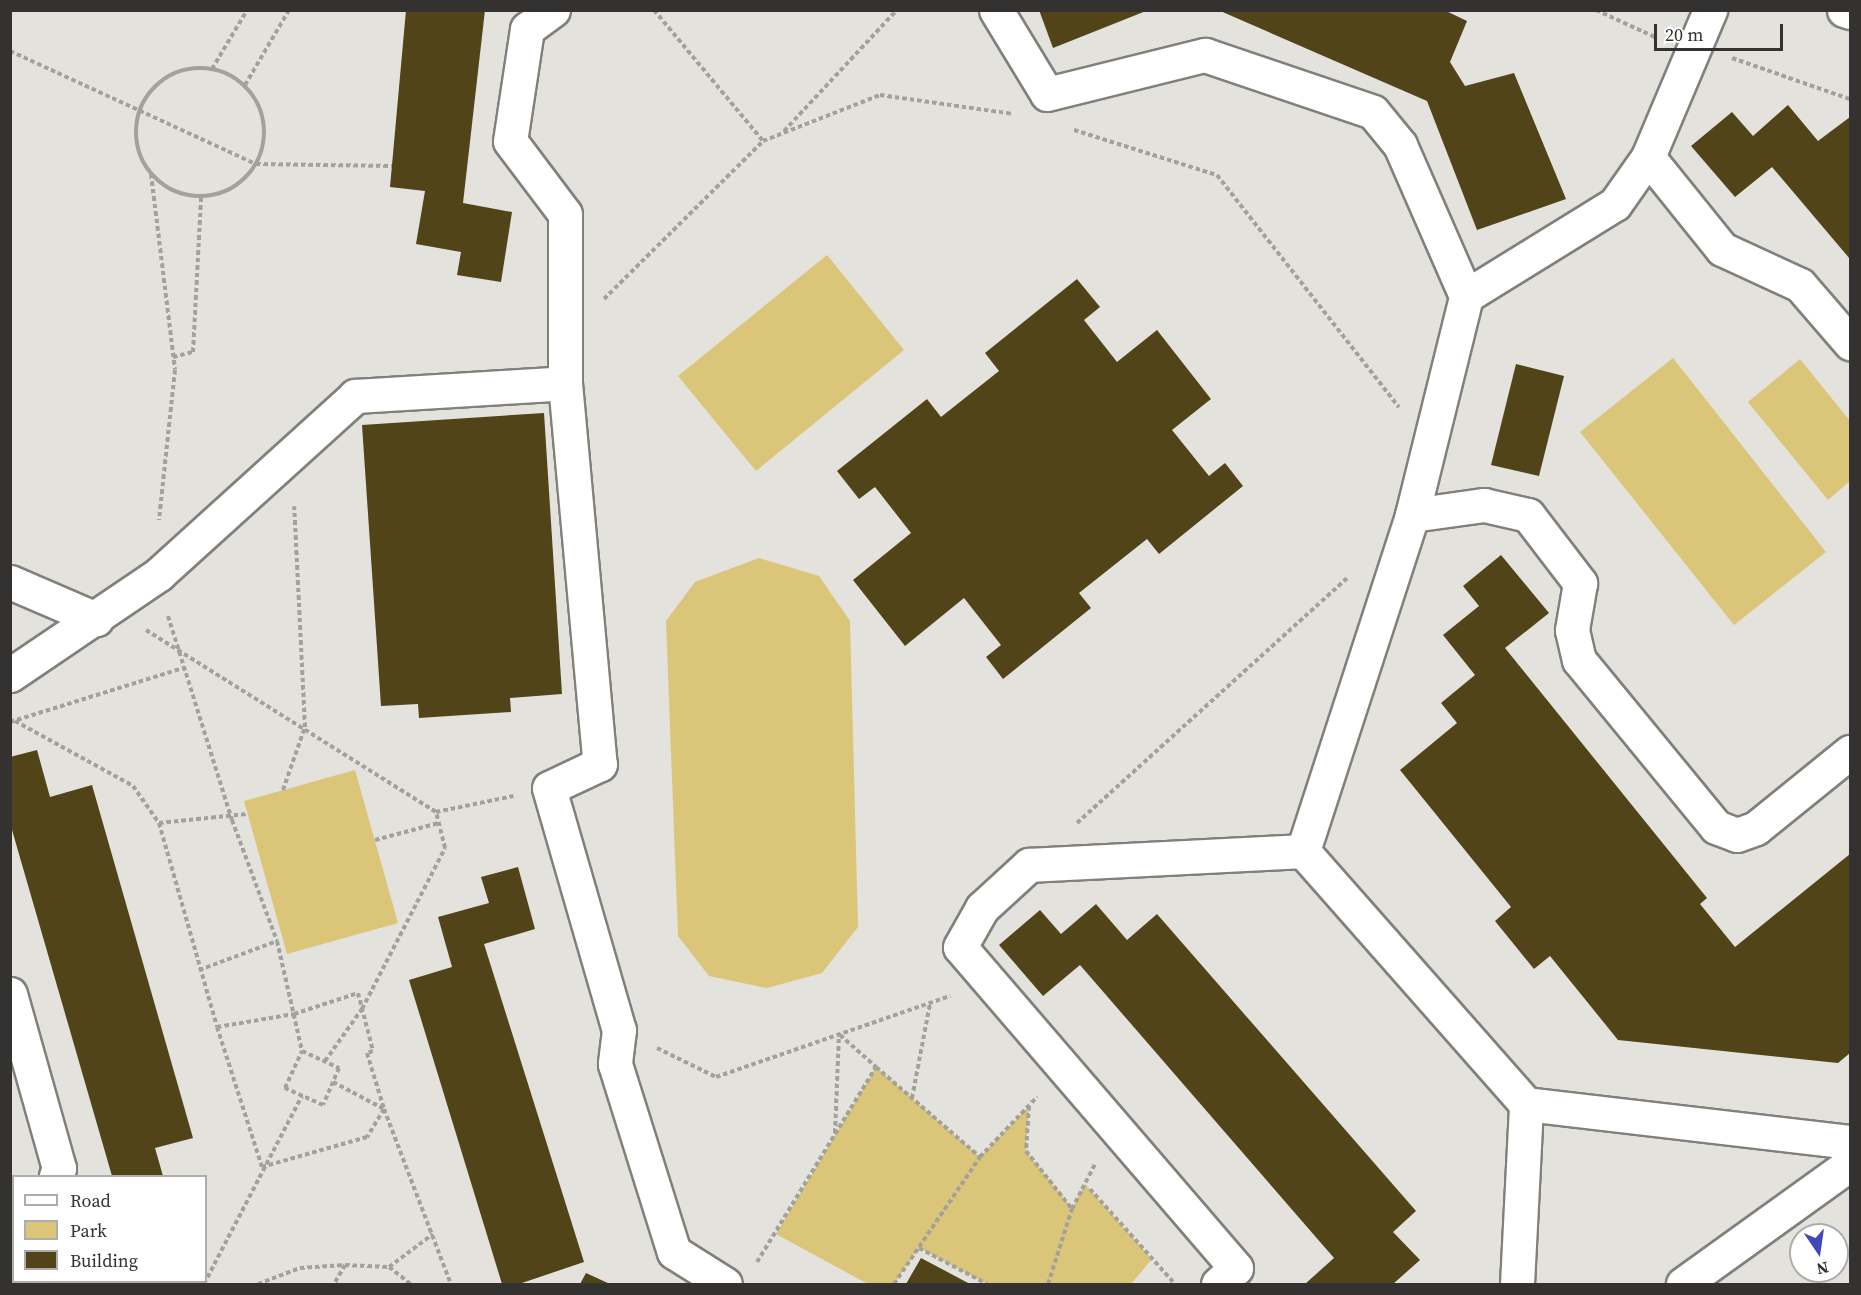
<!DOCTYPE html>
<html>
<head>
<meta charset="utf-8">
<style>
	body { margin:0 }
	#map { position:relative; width:1861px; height:1295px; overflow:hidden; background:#e3e2dc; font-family:"Source Serif 4",serif }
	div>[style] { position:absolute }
	.green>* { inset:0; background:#dbc579 }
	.building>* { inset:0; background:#514418 }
	.path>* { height:4px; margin-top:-2px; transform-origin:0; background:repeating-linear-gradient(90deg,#a2a19c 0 4.5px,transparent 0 7.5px) }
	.path>.ring { margin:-2px; padding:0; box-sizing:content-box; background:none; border:4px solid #a2a19c; border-radius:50% }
	.roads { filter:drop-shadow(2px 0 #81807b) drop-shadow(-2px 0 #81807b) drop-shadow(0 2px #81807b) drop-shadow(0 -2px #81807b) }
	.minor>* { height:33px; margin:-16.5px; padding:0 16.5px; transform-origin:16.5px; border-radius:16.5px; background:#fff }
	span { translate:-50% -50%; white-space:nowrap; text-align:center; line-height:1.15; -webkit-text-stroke:6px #fff; paint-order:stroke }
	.frame { position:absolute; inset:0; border:12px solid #333230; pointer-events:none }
	.legend { position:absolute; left:12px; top:1175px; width:195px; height:108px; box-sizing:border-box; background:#fff; border:2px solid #adadac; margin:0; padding:8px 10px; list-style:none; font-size:18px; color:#333230 }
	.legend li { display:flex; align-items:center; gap:12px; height:30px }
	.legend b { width:30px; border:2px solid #adadac }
	.north { position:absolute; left:1789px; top:1223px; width:60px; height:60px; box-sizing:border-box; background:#fff; border:2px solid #adadac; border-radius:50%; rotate:167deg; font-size:16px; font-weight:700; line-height:24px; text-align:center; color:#333230 }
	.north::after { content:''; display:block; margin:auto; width:21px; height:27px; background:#4048bc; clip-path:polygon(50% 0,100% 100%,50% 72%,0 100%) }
	.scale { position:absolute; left:1654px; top:24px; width:129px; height:27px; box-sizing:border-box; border:3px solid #333230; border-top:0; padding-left:8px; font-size:18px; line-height:21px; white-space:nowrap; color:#333230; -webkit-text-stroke:4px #fff; paint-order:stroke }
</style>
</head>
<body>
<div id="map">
	<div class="green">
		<i style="clip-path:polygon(827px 255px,904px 350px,756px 471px,678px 376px)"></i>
		<i style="clip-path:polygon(1673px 358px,1826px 552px,1734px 625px,1580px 432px)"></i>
		<i style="clip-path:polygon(1800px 359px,1850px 421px,1850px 481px,1828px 500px,1748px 402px)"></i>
		<i style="clip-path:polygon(759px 558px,819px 576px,850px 621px,858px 927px,822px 973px,767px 988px,709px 976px,678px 936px,666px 621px,695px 582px)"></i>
		<i style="clip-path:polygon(355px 770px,398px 923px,287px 954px,244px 801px)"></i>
		<i style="clip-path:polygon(876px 1067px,980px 1157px,1029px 1106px,1026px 1151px,1072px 1208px,1085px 1184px,1152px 1259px,1131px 1284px,987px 1284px,919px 1248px,894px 1284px,868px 1284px,776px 1234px)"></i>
	</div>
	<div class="building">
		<i style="clip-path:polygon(406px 10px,485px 10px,463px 203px,512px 212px,501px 282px,457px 275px,461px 252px,416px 244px,425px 191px,390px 187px)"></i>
		<i style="clip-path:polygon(1039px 10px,1146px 10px,1146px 11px,1053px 48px)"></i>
		<i style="clip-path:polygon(1218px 10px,1444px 10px,1467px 21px,1450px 62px,1465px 86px,1514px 73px,1566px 199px,1477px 230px,1427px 101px)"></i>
		<i style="clip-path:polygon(1788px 105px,1818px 141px,1850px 117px,1850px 259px,1772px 167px,1735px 197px,1691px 146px,1732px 112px,1753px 136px)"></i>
		<i style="clip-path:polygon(1077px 279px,1100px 307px,1084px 320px,1117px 362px,1157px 330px,1211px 399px,1172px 430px,1209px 476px,1225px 463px,1243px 486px,1159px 554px,1147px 539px,1079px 593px,1091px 608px,1003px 679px,986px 657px,1001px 645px,964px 598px,905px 646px,853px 580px,911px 533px,875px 487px,859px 499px,837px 471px,927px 399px,941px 417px,999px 371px,985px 353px)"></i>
		<i style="clip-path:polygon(1516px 364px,1564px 376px,1539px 476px,1491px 465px)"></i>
		<i style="clip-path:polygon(544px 413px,562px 694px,510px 698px,511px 712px,419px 718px,418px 704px,381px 706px,362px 425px)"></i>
		<i style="clip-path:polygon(1501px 555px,1549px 613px,1505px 648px,1707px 898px,1700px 904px,1735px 947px,1850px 854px,1850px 1053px,1838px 1063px,1618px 1040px,1550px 956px,1534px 969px,1495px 921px,1511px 907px,1400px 770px,1457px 723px,1441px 703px,1475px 675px,1443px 635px,1479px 606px,1463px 586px)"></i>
		<i style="clip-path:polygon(37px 750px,50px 797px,92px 785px,193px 1138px,155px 1148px,163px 1176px,112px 1176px,10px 823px,10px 757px)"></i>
		<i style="clip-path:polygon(518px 867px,535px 929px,484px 944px,584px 1262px,519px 1284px,502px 1284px,409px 980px,452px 967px,438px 917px,489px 903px,481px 877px)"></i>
		<i style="clip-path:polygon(1096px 904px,1127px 940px,1157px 914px,1416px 1211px,1393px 1232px,1420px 1260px,1393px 1284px,1305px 1284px,1334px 1258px,1080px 965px,1043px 996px,999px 945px,1040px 910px,1061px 934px)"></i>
		<i style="clip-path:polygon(921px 1258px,970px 1284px,906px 1284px)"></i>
		<i style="clip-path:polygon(586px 1273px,610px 1284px,580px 1284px)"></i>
	</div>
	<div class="path">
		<i style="left:654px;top:10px;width:170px;rotate:50.2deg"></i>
		<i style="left:1596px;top:10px;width:65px;rotate:24.6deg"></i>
		<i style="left:10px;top:51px;width:271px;rotate:24.7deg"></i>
		<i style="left:256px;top:164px;width:136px;rotate:0.8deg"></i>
		<i style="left:1732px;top:58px;width:125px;rotate:19.2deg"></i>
		<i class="ring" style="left:136px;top:68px;width:124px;height:124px"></i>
		<i style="left:212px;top:69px;width:69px;rotate:-59.3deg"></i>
		<i style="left:245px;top:85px;width:87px;rotate:-59.6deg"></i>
		<i style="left:1074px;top:130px;width:150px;rotate:17.5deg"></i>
		<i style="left:1217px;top:175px;width:295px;rotate:51.9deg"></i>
		<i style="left:784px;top:131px;width:166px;rotate:-47deg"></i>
		<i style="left:151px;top:174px;width:197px;rotate:83deg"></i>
		<i style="left:175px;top:370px;width:151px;rotate:96.1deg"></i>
		<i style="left:604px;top:299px;width:224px;rotate:-44.8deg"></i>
		<i style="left:763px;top:141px;width:126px;rotate:-21.5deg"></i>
		<i style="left:880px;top:95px;width:134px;rotate:8.1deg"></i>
		<i style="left:173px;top:357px;width:21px;rotate:-14deg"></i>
		<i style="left:193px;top:352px;width:155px;rotate:-87deg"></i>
		<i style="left:168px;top:616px;width:214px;rotate:72.6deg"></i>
		<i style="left:232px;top:820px;width:129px;rotate:69.6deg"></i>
		<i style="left:277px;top:941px;width:113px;rotate:77.2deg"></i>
		<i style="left:146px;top:630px;width:342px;rotate:32.1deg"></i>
		<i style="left:15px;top:721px;width:135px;rotate:28.8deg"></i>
		<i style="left:133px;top:786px;width:45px;rotate:54.9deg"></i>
		<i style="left:159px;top:823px;width:212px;rotate:74.1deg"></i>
		<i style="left:10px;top:722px;width:181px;rotate:-17.3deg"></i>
		<i style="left:283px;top:790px;width:67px;rotate:-70.8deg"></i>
		<i style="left:305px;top:727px;width:221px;rotate:-92.8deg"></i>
		<i style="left:159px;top:823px;width:88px;rotate:-5.8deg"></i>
		<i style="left:1077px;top:823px;width:367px;rotate:-42.2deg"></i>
		<i style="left:375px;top:840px;width:66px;rotate:-14.9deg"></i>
		<i style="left:199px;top:970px;width:83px;rotate:-20.4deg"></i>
		<i style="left:840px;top:1035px;width:48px;rotate:41.6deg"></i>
		<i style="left:657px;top:1048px;width:66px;rotate:26.2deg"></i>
		<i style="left:716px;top:1077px;width:248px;rotate:-19.1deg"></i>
		<i style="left:302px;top:1051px;width:41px;rotate:24.7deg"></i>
		<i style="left:339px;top:1068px;width:40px;rotate:113.4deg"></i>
		<i style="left:323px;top:1105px;width:42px;rotate:-155.9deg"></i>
		<i style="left:285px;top:1088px;width:41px;rotate:-65.3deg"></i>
		<i style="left:325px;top:1061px;width:64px;rotate:-54.6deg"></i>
		<i style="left:362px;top:1009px;width:181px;rotate:-62.7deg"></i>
		<i style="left:445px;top:848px;width:37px;rotate:-104deg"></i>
		<i style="left:436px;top:812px;width:79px;rotate:-11.7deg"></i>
		<i style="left:333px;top:1082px;width:58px;rotate:27.9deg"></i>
		<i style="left:384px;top:1109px;width:33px;rotate:121deg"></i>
		<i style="left:367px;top:1137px;width:109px;rotate:164.1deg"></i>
		<i style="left:262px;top:1167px;width:147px;rotate:-107.8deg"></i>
		<i style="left:217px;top:1027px;width:78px;rotate:-9.6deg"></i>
		<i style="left:294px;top:1014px;width:67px;rotate:-18.2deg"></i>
		<i style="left:358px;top:993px;width:60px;rotate:75.5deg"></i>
		<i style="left:373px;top:1051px;width:6px;rotate:162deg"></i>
		<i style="left:367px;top:1053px;width:59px;rotate:73.1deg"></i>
		<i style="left:384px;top:1109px;width:187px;rotate:69.1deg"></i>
		<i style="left:912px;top:1098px;width:96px;rotate:-79.2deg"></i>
		<i style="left:1029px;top:1106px;width:45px;rotate:93.8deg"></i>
		<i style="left:1026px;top:1151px;width:74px;rotate:51.6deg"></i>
		<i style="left:835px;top:1133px;width:99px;rotate:-87.7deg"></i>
		<i style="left:1090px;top:1189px;width:127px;rotate:48.2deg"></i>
		<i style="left:919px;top:1248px;width:77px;rotate:27.9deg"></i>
		<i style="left:757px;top:1262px;width:228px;rotate:-58.6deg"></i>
		<i style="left:876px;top:1067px;width:138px;rotate:40.9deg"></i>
		<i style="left:980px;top:1157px;width:83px;rotate:-46.5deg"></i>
		<i style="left:345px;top:1265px;width:44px;rotate:2.6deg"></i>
		<i style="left:389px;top:1267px;width:28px;rotate:38deg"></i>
		<i style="left:389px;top:1267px;width:55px;rotate:-36.9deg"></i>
		<i style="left:204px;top:1284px;width:212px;rotate:-62.5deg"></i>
		<i style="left:258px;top:1284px;width:45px;rotate:-20.9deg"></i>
		<i style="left:300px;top:1268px;width:45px;rotate:-3.8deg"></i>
		<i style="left:345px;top:1265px;width:22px;rotate:120deg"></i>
		<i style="left:894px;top:1284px;width:153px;rotate:-55.9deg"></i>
		<i style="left:1048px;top:1284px;width:79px;rotate:-72.3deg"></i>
		<i style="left:1072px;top:1209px;width:51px;rotate:-62.9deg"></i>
	</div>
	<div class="roads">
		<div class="minor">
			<i style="left:553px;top:10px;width:32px;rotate:144deg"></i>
			<i style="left:527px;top:29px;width:113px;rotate:98.6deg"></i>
			<i style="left:510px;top:141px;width:91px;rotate:53deg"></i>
			<i style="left:565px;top:214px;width:169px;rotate:90deg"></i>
			<i style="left:996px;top:10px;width:98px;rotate:58.7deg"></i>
			<i style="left:1047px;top:94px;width:163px;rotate:-13.9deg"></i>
			<i style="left:1205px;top:55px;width:177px;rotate:18.7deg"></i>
			<i style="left:1373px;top:112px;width:43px;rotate:50.7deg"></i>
			<i style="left:1400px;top:145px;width:165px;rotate:66.4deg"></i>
			<i style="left:1844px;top:10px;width:6px;rotate:18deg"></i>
			<i style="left:1648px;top:157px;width:118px;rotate:51.2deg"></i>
			<i style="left:1722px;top:249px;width:86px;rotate:24.8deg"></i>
			<i style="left:1800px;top:285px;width:77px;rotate:49.2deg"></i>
			<i style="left:1412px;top:515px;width:73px;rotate:-7.9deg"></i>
			<i style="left:1484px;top:505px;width:45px;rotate:12.8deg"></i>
			<i style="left:1528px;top:515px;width:86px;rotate:52.6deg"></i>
			<i style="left:1580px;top:583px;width:48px;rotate:99.7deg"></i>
			<i style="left:1572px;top:630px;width:31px;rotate:77deg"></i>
			<i style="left:1579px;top:660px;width:216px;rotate:50.6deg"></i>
			<i style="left:1716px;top:827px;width:22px;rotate:21deg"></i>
			<i style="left:1737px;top:835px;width:20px;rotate:-20deg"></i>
			<i style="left:1756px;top:828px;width:121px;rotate:-39deg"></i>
			<i style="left:10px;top:582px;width:94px;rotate:23.3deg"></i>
			<i style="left:10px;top:675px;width:180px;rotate:-34.1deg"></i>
			<i style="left:159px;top:574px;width:265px;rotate:-42.2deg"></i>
			<i style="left:355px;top:396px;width:210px;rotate:-3.5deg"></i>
			<i style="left:565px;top:383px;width:383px;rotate:84.8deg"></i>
			<i style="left:600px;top:764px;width:56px;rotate:154.8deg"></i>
			<i style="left:549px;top:788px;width:252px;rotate:73.9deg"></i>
			<i style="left:619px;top:1030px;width:34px;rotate:97deg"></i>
			<i style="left:615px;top:1064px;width:197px;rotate:72.6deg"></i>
			<i style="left:674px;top:1252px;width:60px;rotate:32.1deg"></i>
			<i style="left:10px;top:994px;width:181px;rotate:74.3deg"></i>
			<i style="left:59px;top:1168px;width:9px;rotate:111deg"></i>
			<i style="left:1526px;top:1104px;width:326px;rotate:6.7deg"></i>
			<i style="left:57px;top:1282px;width:2px;rotate:63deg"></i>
			<i style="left:1218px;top:1284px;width:24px;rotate:-42deg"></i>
			<i style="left:1236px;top:1268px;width:423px;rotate:-130.7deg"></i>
			<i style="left:960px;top:947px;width:45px;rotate:-60.6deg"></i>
			<i style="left:982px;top:908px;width:64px;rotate:-42.5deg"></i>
			<i style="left:1029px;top:865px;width:274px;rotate:-2.9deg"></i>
			<i style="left:1517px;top:1284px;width:180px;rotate:-87.1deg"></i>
			<i style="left:1526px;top:1104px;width:337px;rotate:-131.4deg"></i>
			<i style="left:1303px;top:851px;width:353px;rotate:-72deg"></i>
			<i style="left:1412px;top:515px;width:226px;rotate:-76.1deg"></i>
			<i style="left:1466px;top:296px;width:175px;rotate:-31.7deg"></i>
			<i style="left:1615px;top:204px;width:57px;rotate:-54.9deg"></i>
			<i style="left:1648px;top:157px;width:160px;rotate:-67.1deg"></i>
			<i style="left:1683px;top:1284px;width:206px;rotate:-35.7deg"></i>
		</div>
	</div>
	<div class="frame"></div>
	<ul class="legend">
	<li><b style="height:8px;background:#fff"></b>Road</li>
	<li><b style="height:16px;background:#dbc579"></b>Park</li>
	<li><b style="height:16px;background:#514418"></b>Building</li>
	</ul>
	<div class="north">N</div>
	<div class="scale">20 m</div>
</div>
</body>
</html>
